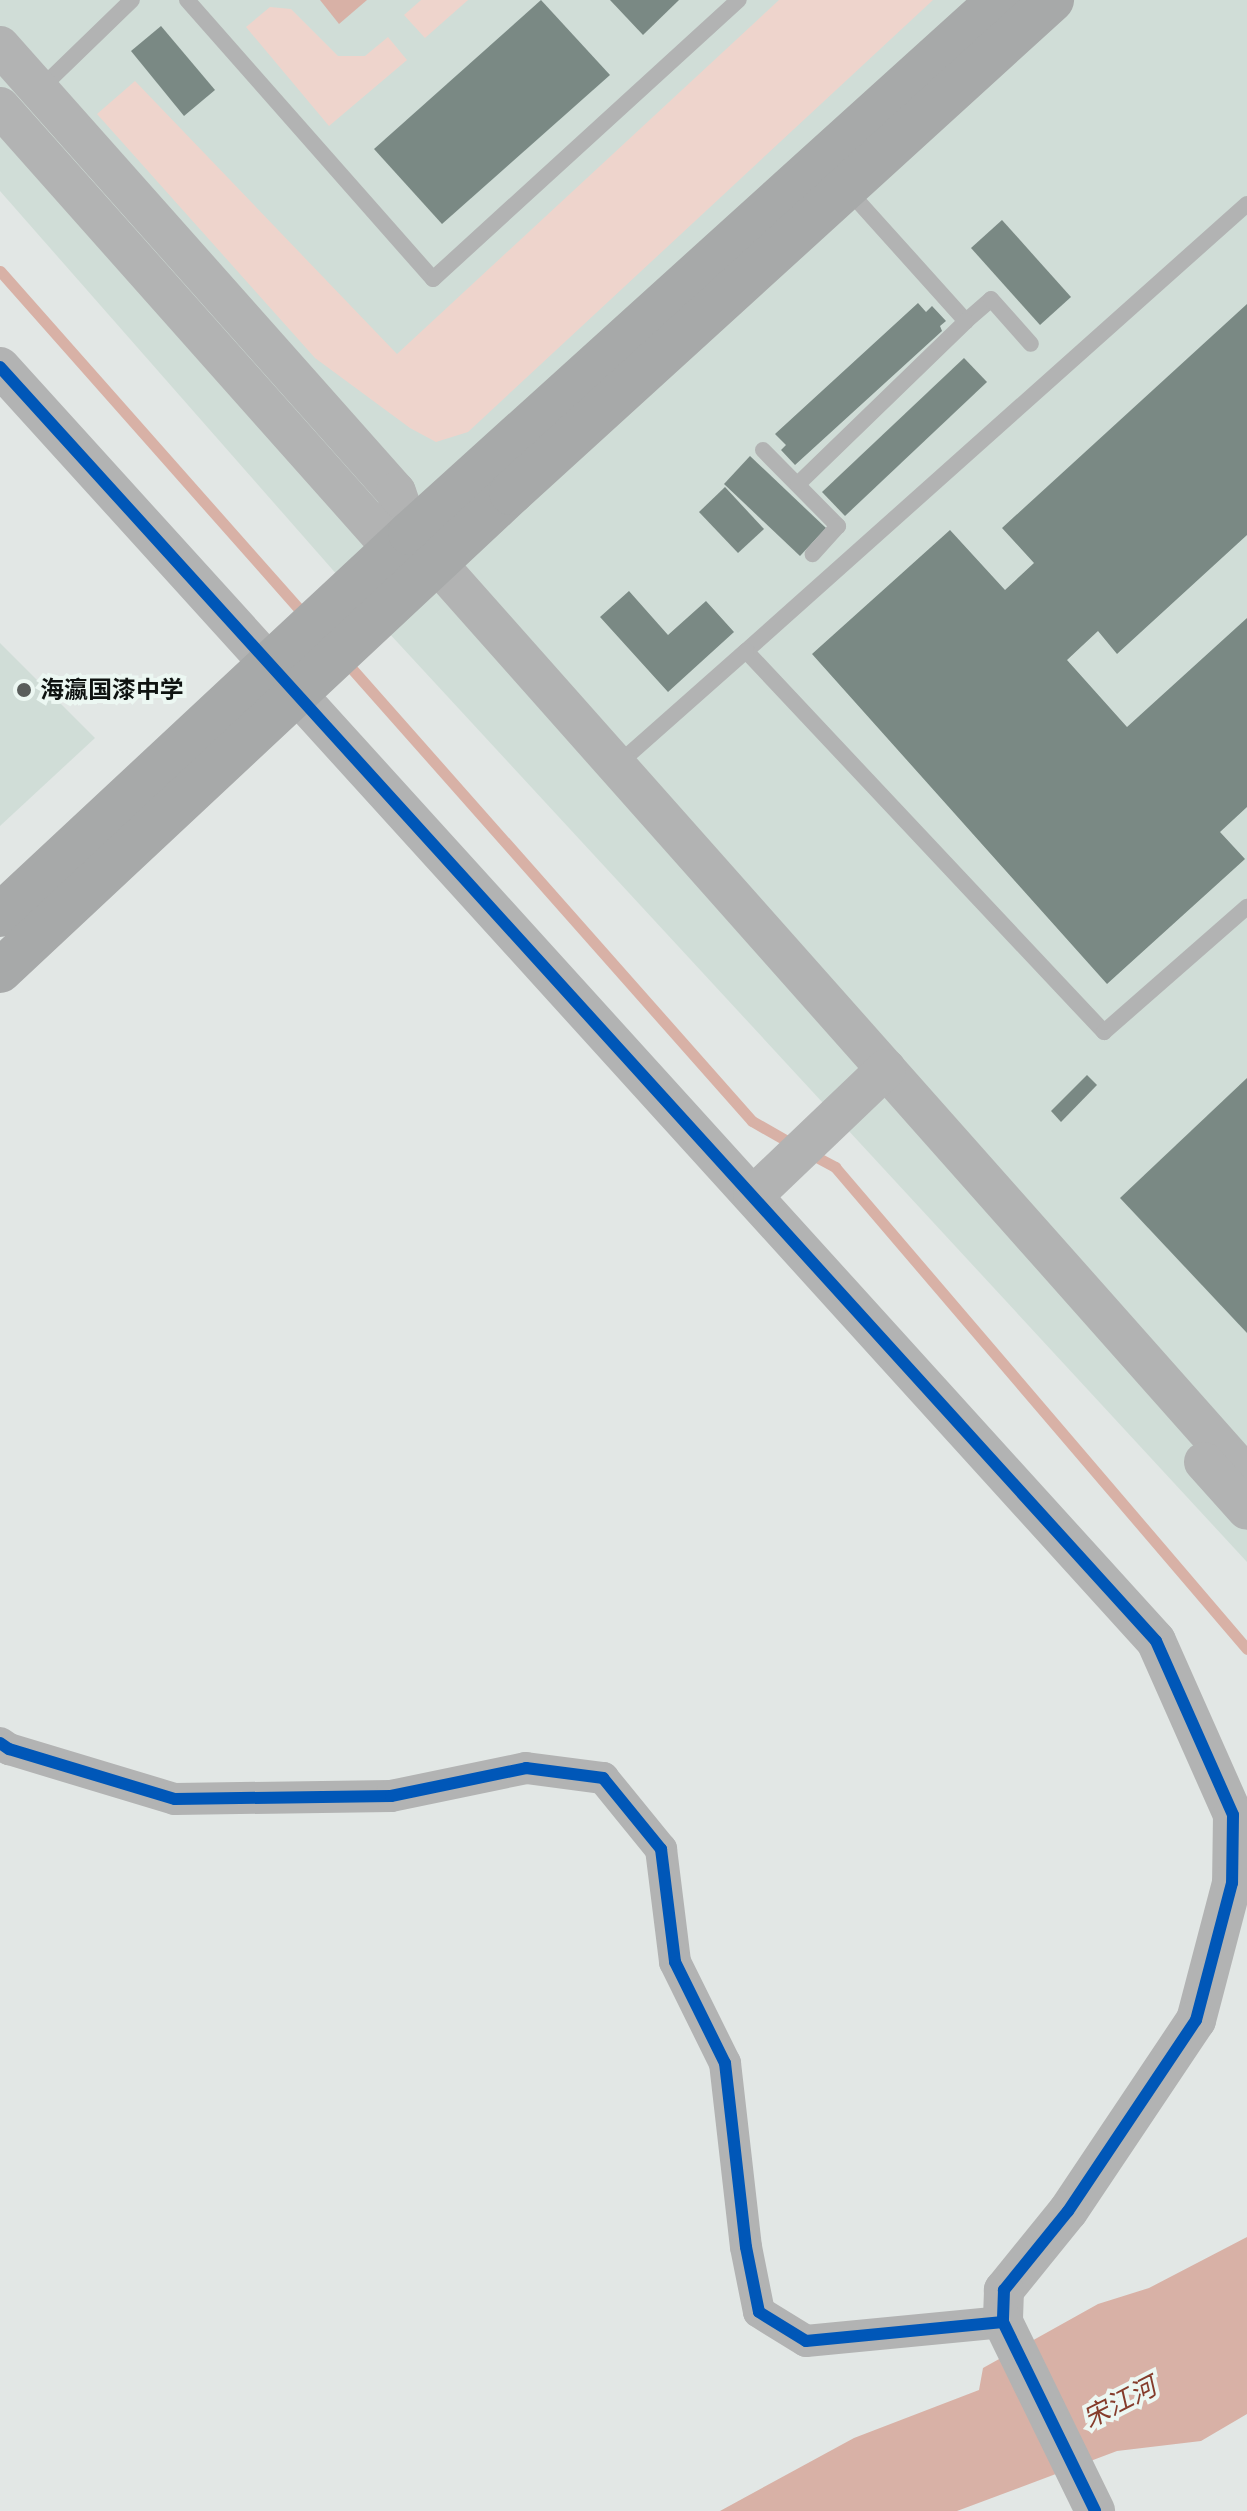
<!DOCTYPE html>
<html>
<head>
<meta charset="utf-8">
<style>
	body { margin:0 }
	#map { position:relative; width:1247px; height:2511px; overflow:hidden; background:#e2e7e5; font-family:Figtree,"Noto Sans SC",sans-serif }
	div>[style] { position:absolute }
	.built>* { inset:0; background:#d0ddd7 }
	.green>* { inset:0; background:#eed4cc }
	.water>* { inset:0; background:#d8b1a6 }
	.stream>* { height:11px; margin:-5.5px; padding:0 5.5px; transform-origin:5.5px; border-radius:5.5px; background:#d8b1a6 }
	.building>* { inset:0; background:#7a8984 }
	.service>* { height:16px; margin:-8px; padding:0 8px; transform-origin:8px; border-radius:8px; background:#b2b3b3 }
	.minor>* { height:32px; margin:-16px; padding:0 16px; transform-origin:16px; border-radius:16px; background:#b2b3b3 }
	.tertiary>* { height:40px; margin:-20px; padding:0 20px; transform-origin:20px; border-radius:20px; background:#b2b3b3 }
	.secondary>* { height:44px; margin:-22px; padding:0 22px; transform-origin:22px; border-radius:22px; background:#a7a9a9 }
	.cycleway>* { height:12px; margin:-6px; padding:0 6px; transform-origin:6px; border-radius:6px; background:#0057b8 }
	.dots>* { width:22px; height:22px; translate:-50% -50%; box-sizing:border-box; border:4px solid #ecf7f2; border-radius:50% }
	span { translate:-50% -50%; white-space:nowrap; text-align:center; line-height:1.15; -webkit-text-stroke:8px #ecf7f2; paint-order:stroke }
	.poi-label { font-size:24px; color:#0f1311; font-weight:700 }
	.left { translate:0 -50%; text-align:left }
	.water-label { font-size:26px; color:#853c2b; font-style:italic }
</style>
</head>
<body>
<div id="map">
	<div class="built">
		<i style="clip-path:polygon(0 0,1247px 0,1247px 1562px,375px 618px,0 191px)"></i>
		<i style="clip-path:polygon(0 643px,95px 738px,0 826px)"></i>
	</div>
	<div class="green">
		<i style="clip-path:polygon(421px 0,468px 0,425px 38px,404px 15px)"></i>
		<i style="clip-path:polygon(779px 0,933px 0,468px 432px,436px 442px,410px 428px,315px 358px,97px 114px,135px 81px,397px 354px)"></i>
		<i style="clip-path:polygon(270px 7px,291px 9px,338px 56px,365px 56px,388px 37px,407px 60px,329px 126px,246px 27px)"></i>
	</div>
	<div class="water">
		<i style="clip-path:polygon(320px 0,367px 0,339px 24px)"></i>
		<i style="clip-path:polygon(1247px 2237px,1247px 2414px,1201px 2441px,1117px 2451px,957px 2511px,720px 2511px,854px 2438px,979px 2390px,983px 2368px,1098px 2304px,1149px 2288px)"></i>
	</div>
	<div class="stream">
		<i style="left:0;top:271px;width:463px;rotate:48.5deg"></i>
		<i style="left:345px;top:661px;width:614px;rotate:48.5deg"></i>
		<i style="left:752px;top:1121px;width:48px;rotate:29.7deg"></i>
		<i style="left:809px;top:1153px;width:30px;rotate:28deg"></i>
		<i style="left:835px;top:1167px;width:634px;rotate:49.48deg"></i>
	</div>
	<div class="building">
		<i style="clip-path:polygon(541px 0,610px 75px,442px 224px,374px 149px)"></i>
		<i style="clip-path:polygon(610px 0,679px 0,643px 35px)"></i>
		<i style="clip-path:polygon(161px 26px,215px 90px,184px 116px,131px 51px)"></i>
		<i style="clip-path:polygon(1002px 220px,1071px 297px,1040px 325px,971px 248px)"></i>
		<i style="clip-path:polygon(918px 303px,926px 312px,932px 306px,946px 321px,940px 326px,942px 331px,795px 465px,781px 450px,786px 445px,775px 434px)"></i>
		<i style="clip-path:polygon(1247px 304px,1247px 535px,1117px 654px,1098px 631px,1067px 660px,1127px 727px,1247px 618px,1247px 807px,1220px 832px,1245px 859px,1107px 984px,812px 654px,950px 530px,1005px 590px,1034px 563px,1002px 528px)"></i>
		<i style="clip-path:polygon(964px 358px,987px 382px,845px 516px,822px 492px)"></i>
		<i style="clip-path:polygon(750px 456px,826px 528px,800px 556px,724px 484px)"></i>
		<i style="clip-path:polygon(725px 487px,764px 529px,738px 553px,699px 512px)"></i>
		<i style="clip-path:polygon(629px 591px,668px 635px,706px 601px,734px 632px,668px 692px,600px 617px)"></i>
		<i style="clip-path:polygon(1087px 1075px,1097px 1085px,1061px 1122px,1051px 1111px)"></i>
		<i style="clip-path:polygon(1247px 1078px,1247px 1333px,1120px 1198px)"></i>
	</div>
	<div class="service">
		<i style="left:187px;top:0;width:372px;rotate:48.6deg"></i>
		<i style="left:433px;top:279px;width:414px;rotate:-42.4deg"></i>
		<i style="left:40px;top:89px;width:128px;rotate:-44.1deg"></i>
		<i style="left:847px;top:189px;width:178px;rotate:48deg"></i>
		<i style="left:966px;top:321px;width:33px;rotate:-41deg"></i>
		<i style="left:991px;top:299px;width:60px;rotate:48.4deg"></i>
		<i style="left:1247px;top:204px;width:671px;rotate:138.26deg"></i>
		<i style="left:746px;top:651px;width:523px;rotate:46.78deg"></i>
		<i style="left:1104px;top:1032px;width:190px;rotate:-41.2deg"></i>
		<i style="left:763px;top:450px;width:107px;rotate:45.4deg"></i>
		<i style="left:838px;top:526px;width:38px;rotate:132deg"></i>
		<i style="left:798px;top:484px;width:234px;rotate:-44.1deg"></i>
		<i style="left:617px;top:765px;width:172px;rotate:-41.5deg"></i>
	</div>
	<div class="minor">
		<i style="left:0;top:1743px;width:11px;rotate:34deg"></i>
		<i style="left:9px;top:1749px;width:173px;rotate:16.8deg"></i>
		<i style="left:175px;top:1799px;width:216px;rotate:-0.8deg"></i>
		<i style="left:391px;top:1796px;width:138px;rotate:-11.7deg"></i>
		<i style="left:526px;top:1768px;width:78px;rotate:7.4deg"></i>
		<i style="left:603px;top:1778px;width:92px;rotate:50.8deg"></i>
		<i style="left:661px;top:1849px;width:114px;rotate:82.9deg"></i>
		<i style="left:675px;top:1962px;width:113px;rotate:63.7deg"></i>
		<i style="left:725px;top:2063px;width:185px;rotate:83.5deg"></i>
		<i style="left:746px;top:2247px;width:66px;rotate:78.7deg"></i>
		<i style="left:759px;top:2312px;width:55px;rotate:31.7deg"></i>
		<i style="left:806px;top:2341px;width:198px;rotate:-5.5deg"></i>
	</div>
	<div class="tertiary">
		<i style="left:0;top:46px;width:596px;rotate:48.4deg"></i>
		<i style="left:396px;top:492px;width:43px;rotate:71.1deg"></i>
		<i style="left:410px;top:533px;width:1261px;rotate:48.41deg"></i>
		<i style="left:0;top:107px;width:625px;rotate:48.37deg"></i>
		<i style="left:0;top:367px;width:1720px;rotate:47.78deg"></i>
		<i style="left:1156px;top:1641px;width:190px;rotate:66.1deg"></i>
		<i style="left:1233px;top:1815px;width:68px;rotate:90.8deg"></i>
		<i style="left:1232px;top:1883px;width:142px;rotate:104.7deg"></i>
		<i style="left:1196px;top:2020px;width:230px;rotate:123.8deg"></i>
		<i style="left:1068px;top:2211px;width:102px;rotate:129deg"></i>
		<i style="left:1004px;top:2290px;width:32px;rotate:92deg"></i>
		<i style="left:1003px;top:2322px;width:210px;rotate:64deg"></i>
		<i style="left:753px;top:1196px;width:184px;rotate:-43.7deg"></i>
		<i style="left:1204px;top:1462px;width:64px;rotate:48.1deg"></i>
	</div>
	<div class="secondary">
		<i style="left:0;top:915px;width:560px;rotate:-42.98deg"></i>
		<i style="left:410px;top:533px;width:794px;rotate:-42.14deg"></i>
		<i style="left:0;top:971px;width:700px;rotate:-43.09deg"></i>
		<i style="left:511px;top:493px;width:732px;rotate:-42.34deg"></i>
	</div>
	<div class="cycleway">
		<i style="left:0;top:367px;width:1720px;rotate:47.78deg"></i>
		<i style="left:1156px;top:1641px;width:190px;rotate:66.1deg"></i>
		<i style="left:1233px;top:1815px;width:68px;rotate:90.8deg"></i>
		<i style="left:1232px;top:1883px;width:142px;rotate:104.7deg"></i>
		<i style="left:1196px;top:2020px;width:230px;rotate:123.8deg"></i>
		<i style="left:1068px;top:2211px;width:102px;rotate:129deg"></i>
		<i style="left:1004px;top:2290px;width:32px;rotate:92deg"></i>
		<i style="left:1003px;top:2322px;width:210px;rotate:64deg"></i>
		<i style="left:0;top:1743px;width:11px;rotate:34deg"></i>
		<i style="left:9px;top:1749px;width:173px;rotate:16.8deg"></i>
		<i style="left:175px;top:1799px;width:216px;rotate:-0.8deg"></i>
		<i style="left:391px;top:1796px;width:138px;rotate:-11.7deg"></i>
		<i style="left:526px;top:1768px;width:78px;rotate:7.4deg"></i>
		<i style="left:603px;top:1778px;width:92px;rotate:50.8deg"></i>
		<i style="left:661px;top:1849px;width:114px;rotate:82.9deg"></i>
		<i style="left:675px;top:1962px;width:113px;rotate:63.7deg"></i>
		<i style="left:725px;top:2063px;width:185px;rotate:83.5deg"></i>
		<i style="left:746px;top:2247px;width:66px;rotate:78.7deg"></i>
		<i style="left:759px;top:2312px;width:55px;rotate:31.7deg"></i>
		<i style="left:806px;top:2341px;width:198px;rotate:-5.5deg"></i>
	</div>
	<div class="dots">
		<i style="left:24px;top:690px;background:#595d5b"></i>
	</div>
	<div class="poi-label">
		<span class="left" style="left:40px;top:690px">海瀛国漆中学</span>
	</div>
	<div class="water-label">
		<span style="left:1120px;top:2403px;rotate:-27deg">宋江河</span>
	</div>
</div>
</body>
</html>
